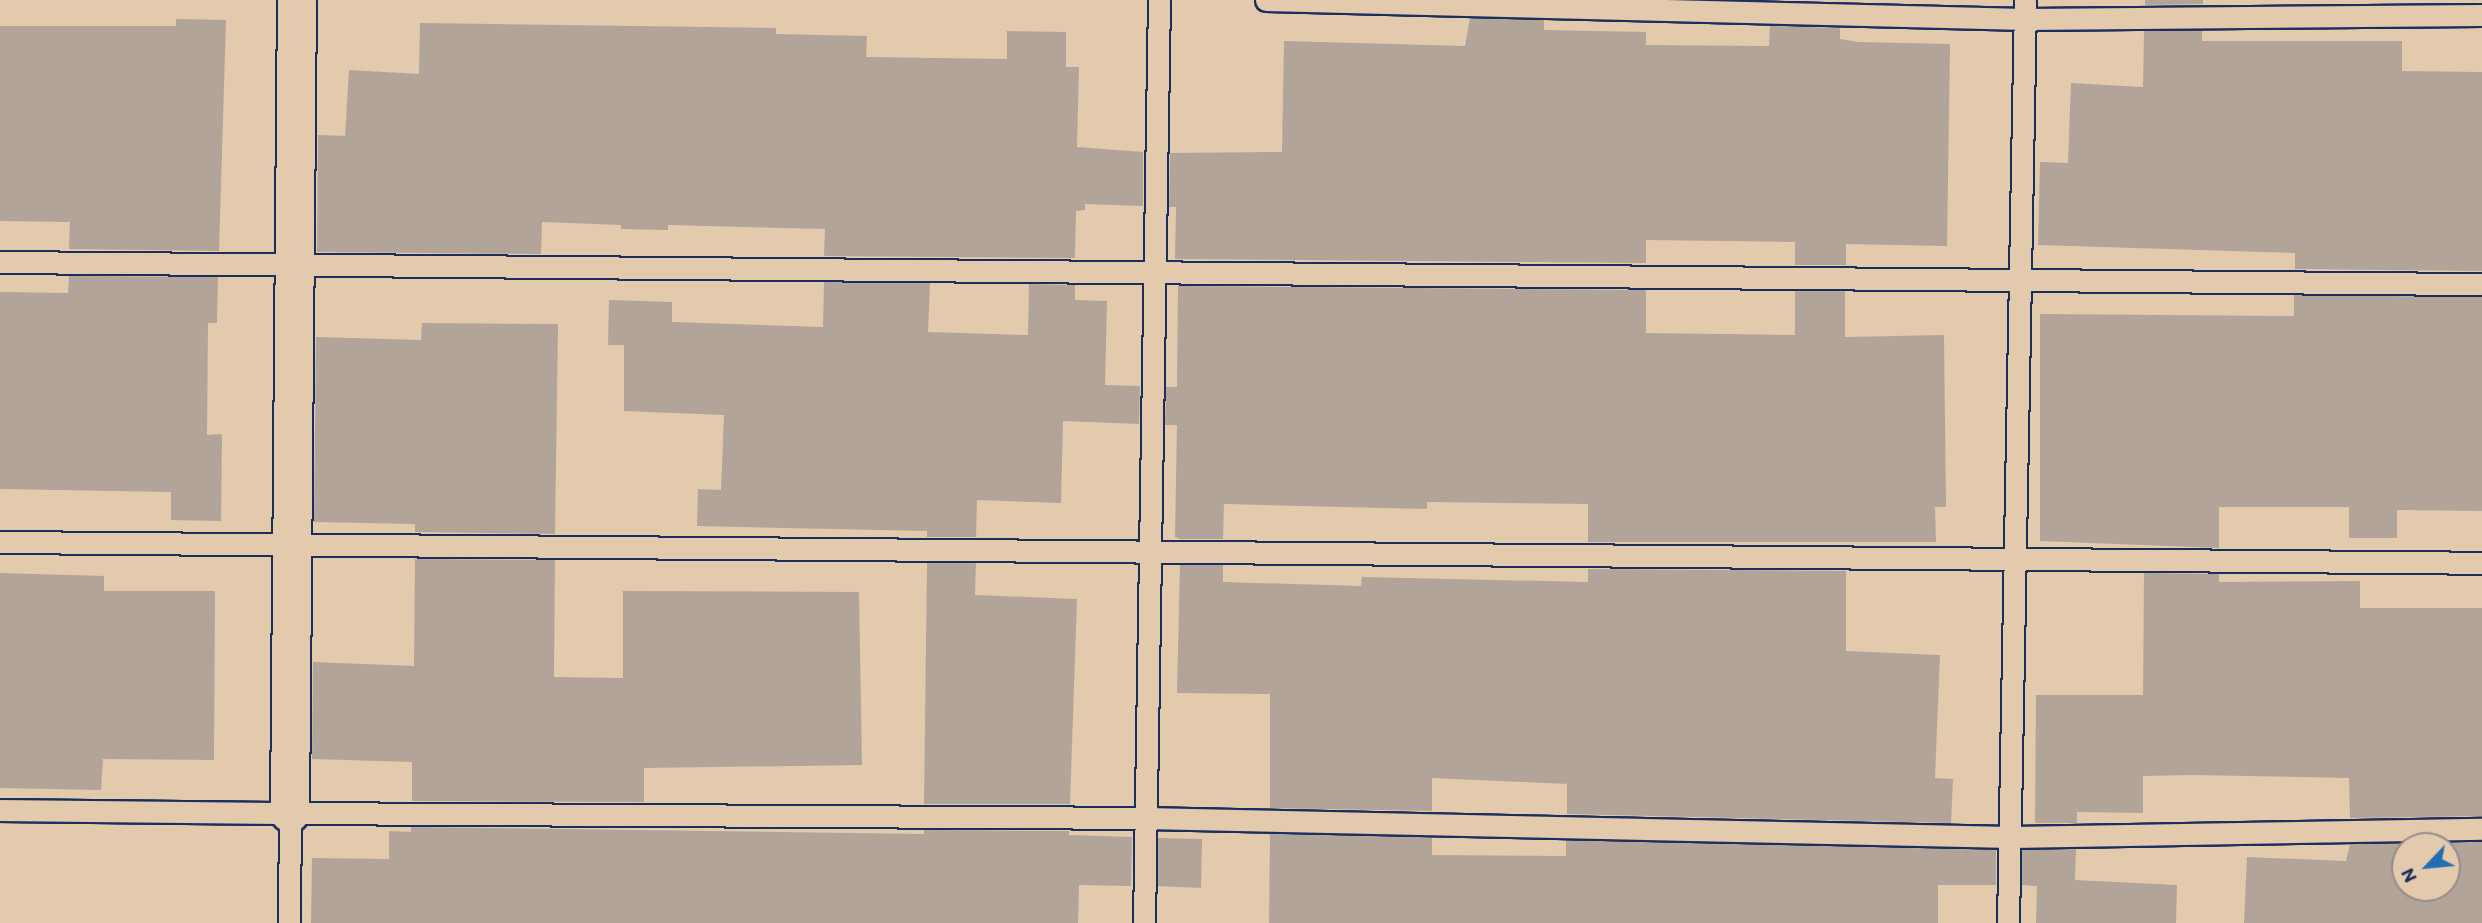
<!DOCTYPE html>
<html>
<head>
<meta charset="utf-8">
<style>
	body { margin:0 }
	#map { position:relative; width:2482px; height:923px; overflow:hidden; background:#e4caac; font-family:Itim,sans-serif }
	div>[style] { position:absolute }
	.building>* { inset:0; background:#b2a498 }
	.roads { filter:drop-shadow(2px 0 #1b2f5e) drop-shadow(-2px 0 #1b2f5e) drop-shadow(0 2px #1b2f5e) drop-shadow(0 -2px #1b2f5e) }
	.lane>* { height:21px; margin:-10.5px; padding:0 10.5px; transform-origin:10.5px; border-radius:10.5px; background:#e4caac }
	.street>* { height:38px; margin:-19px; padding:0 19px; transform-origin:19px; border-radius:19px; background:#e4caac }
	span { translate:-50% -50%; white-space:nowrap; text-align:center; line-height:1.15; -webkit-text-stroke:5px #e4caac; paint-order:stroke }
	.north { position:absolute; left:2391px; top:832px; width:70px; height:70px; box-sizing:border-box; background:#e4caac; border:2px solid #948c8d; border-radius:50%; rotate:244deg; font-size:19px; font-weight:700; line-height:28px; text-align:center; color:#1b2f5e }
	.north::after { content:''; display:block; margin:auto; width:24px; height:32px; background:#1f6fb2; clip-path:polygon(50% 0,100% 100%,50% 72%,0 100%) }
</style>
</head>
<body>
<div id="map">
	<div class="building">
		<i style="clip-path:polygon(2145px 0,2203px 0,2203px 4px,2145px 5px)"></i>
		<i style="clip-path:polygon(1470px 18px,1544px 20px,1544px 30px,1646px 32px,1646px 45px,1769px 46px,1770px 26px,1840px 28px,1840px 39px,1858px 42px,1950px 44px,1947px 246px,1846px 244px,1846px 265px,1795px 265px,1795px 242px,1646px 240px,1646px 263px,1175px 259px,1176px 207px,1169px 207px,1170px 153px,1282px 152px,1284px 41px,1465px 46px)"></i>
		<i style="clip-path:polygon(176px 19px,226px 20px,219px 251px,69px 249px,70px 222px,0 221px,0 26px,176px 26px)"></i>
		<i style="clip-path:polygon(420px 23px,776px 28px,776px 34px,867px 36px,866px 57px,1007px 59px,1007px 31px,1066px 32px,1066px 67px,1079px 67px,1077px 147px,1143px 152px,1143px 206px,1085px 204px,1085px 210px,1076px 211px,1075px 258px,824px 256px,825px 229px,668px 225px,668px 230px,621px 229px,621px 225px,542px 222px,541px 254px,317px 252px,318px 135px,345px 136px,349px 70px,419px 74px)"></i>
		<i style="clip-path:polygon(2144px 31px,2202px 31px,2202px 41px,2402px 41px,2402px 71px,2482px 72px,2482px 271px,2295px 269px,2295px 253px,2038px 245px,2040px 162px,2068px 163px,2071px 83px,2143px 87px)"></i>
		<i style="clip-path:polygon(69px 276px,218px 277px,217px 323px,208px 323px,207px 435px,222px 434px,221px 521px,171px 520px,171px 492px,0 489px,0 292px,68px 293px)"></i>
		<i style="clip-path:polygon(824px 282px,930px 283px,928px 332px,1028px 335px,1029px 284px,1075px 285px,1075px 300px,1107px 301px,1105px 385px,1140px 386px,1139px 424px,1063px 421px,1061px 503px,977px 500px,976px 537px,927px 537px,927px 531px,697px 526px,698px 489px,721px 490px,724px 415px,624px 411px,624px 345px,608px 345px,609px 300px,672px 302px,672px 322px,823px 327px)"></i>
		<i style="clip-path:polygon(1178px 286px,1646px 290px,1646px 333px,1795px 335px,1795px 291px,1845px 291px,1845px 337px,1944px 335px,1946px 507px,1935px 507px,1936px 542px,1588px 542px,1588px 504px,1427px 502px,1427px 509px,1224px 504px,1223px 539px,1180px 539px,1175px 537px,1177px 425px,1165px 425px,1166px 387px,1177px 387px)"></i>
		<i style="clip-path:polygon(2294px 295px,2482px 297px,2482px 511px,2397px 510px,2397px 538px,2349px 538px,2349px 507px,2219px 507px,2219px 548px,2040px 541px,2040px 314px,2294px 316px)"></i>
		<i style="clip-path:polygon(422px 323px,558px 324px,555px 534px,415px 532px,415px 524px,314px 522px,316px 337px,421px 340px)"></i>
		<i style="clip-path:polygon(415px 559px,555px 560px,554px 677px,623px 678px,623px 591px,859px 592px,862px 765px,644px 768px,644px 802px,412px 801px,412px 762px,312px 759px,313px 662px,414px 666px)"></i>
		<i style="clip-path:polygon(927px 563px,976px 563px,975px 595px,1077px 599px,1070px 804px,924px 804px)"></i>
		<i style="clip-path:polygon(1180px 565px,1223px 565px,1223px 582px,1361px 586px,1362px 577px,1588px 582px,1588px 569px,1846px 571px,1846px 651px,1940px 655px,1935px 778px,1953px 779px,1951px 823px,1567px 814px,1567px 784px,1432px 778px,1432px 811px,1270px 808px,1270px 694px,1177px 693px)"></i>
		<i style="clip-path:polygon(0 573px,104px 576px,104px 591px,215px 591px,214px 760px,103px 759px,101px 790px,0 788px)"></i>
		<i style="clip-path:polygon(2144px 573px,2219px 574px,2219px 582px,2360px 581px,2360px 608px,2482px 608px,2482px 816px,2350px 818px,2349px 778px,2192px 775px,2143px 776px,2143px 813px,2077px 812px,2077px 823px,2035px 823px,2036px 695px,2143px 695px)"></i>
		<i style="clip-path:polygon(411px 827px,924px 834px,924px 830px,1069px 831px,1069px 835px,1132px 837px,1131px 886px,1079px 885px,1078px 923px,311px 923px,312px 858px,389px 859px,389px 831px,411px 832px)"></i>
		<i style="clip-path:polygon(1270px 834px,1432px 837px,1432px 855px,1566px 856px,1566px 840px,1996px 850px,1996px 885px,1938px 885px,1938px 923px,1269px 923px)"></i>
		<i style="clip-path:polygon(1158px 838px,1202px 839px,1201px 888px,1158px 886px)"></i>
		<i style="clip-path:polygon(evenodd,2482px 842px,2482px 923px,2244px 923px,2247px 857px,2346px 861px,2350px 844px,2482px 842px,2405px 846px,2447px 846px,2447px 888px,2405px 888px,2405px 846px)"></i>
		<i style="clip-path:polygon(2076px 849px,2075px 880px,2177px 885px,2176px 923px,2036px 923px,2037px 886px,2022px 885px,2022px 850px)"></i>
	</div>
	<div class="roads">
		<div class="lane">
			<i style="left:1266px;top:0;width:759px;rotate:1.43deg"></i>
			<i style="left:2025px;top:19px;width:457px;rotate:-0.5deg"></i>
			<i style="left:0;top:262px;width:2482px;rotate:0.51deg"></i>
			<i style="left:0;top:542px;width:2482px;rotate:0.48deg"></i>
			<i style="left:0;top:810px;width:290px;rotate:0.6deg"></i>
			<i style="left:289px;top:923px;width:110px;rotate:-89.5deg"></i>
			<i style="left:290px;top:813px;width:856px;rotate:0.33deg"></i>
			<i style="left:1146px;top:818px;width:865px;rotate:1.26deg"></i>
			<i style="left:2011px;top:837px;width:471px;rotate:-1deg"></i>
			<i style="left:1144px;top:923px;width:923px;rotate:-89.07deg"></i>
			<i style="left:2008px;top:923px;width:923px;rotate:-88.94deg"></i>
		</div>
		<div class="street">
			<i style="left:290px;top:813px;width:813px;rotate:-89.51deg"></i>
		</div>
	</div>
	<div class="north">N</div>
</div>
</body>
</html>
